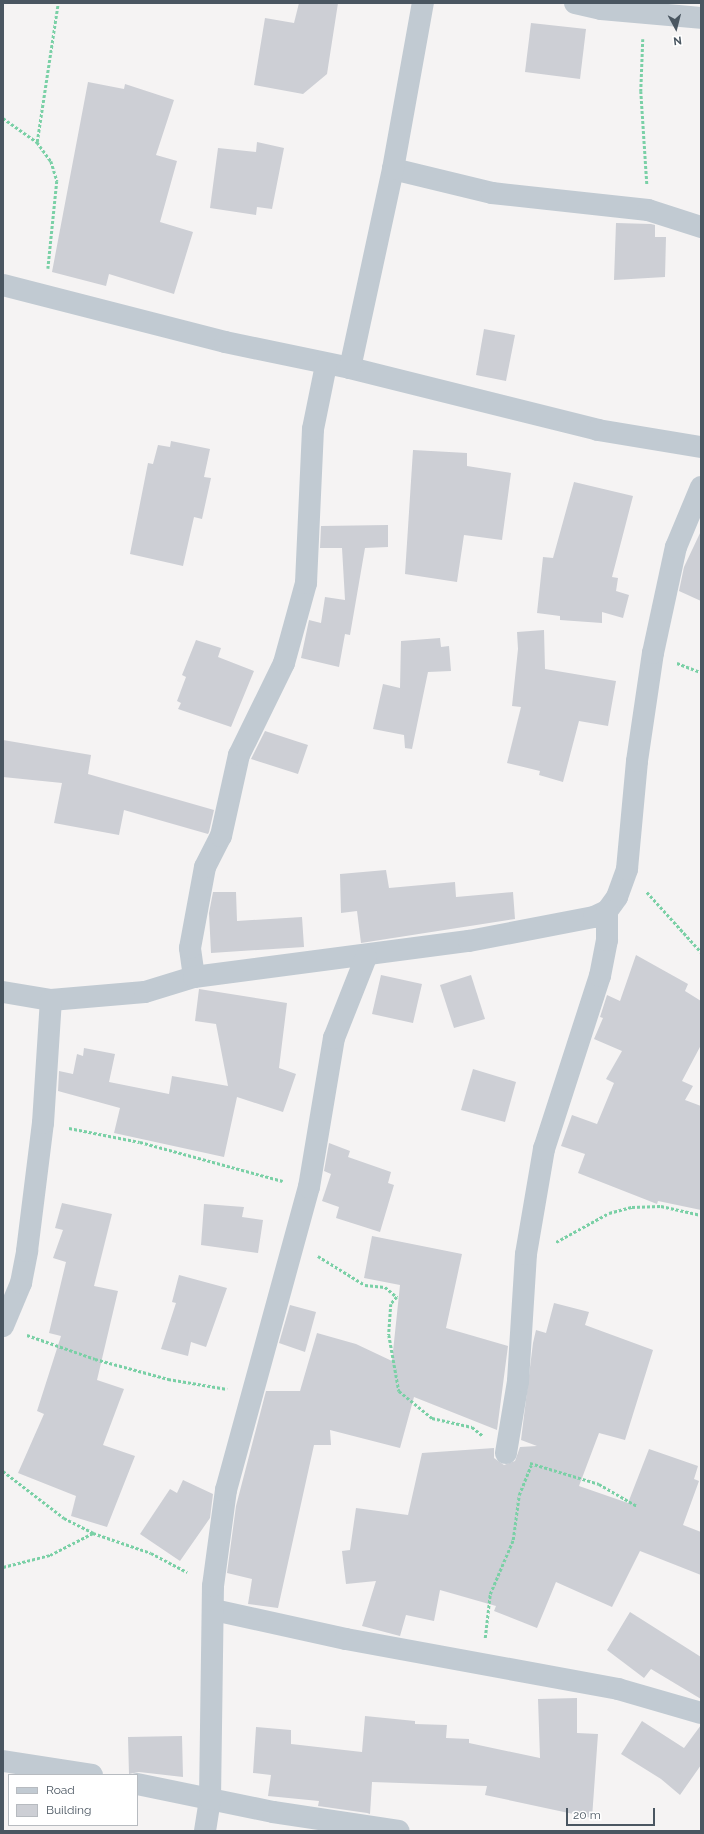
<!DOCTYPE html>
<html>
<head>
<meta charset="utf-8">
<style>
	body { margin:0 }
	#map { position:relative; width:704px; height:1834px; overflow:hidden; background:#f5f3f3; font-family:Raleway,sans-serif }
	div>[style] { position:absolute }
	.building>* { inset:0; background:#cdcfd5 }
	.path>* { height:2.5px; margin-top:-1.25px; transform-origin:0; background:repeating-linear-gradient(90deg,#7ad0a6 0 3px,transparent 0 5px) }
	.minor>* { height:22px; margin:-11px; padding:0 11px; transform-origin:11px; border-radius:11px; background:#c1cad2 }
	span { translate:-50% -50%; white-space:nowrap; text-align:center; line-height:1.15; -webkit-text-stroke:3.5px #fff; paint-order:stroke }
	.frame { position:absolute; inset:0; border:4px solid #4a5661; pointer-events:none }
	.legend { position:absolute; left:8px; top:1774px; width:130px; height:52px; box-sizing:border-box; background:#fff; border:1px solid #b7bbc0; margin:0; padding:5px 7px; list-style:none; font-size:12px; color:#4a5661 }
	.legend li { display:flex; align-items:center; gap:8px; height:20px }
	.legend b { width:20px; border:1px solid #b7bbc0 }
	.north { position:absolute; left:656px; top:8px; width:40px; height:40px; -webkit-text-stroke:3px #fff; paint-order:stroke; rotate:173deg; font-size:11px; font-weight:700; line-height:16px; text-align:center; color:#4a5661 }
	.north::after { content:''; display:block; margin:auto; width:14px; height:18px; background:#4a5661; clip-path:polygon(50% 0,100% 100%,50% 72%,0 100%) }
	.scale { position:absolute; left:566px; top:1808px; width:89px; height:18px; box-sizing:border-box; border:2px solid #4a5661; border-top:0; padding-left:5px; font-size:12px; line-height:14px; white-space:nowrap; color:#4a5661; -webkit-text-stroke:3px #fff; paint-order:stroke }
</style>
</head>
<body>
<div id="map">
	<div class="building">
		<i style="clip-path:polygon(299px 3px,338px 3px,327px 74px,303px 94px,254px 85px,265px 18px,294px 23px)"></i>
		<i style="clip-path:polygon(531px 23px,586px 29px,580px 79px,525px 72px)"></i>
		<i style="clip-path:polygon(88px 82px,124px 89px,125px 84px,174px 100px,156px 155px,177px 161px,160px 222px,193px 232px,174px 294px,109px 274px,106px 286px,52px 272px)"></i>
		<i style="clip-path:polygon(257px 142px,284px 148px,272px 209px,257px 207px,256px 215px,210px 208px,218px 148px,256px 152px)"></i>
		<i style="clip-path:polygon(616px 223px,651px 224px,655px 225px,655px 237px,666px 237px,665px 277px,614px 280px)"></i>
		<i style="clip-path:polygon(484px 329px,515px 335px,506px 381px,476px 375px)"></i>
		<i style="clip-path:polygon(171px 441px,210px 449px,204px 477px,211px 478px,202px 519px,194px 517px,183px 566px,130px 554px,148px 463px,153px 464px,158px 445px,170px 447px)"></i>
		<i style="clip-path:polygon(413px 450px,467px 453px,467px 466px,511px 473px,502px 540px,464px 535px,457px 582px,405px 574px)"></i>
		<i style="clip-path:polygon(574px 482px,633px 496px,612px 577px,618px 578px,616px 591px,629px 595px,623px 618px,602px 612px,602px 623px,560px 620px,560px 616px,537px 613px,543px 557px,553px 558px)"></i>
		<i style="clip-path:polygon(388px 525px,388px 547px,365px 548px,350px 635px,345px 634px,339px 667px,301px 658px,309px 620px,321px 623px,325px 597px,345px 600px,342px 548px,320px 548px,321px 526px)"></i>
		<i style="clip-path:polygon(701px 531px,701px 601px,679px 591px,684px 567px)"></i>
		<i style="clip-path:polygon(544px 630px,545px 669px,616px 681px,608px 726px,579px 721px,563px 782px,539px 775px,540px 771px,507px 763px,521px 707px,512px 706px,518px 649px,517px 632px)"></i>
		<i style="clip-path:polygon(440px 638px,441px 647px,449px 646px,451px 671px,428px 672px,412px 749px,405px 748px,404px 735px,373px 729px,383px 684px,400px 688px,401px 641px)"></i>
		<i style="clip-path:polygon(196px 640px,221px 648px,218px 657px,254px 671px,231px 727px,178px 709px,181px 703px,177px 701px,186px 677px,182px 675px)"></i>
		<i style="clip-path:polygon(265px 731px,308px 745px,298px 774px,251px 759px)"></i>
		<i style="clip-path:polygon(3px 740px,91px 755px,88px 774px,214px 810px,209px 832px,208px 834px,124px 810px,119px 835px,54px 823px,62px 783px,3px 777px)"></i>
		<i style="clip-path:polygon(386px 870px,389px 888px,455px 882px,456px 897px,513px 892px,515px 919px,361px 943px,357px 911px,341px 913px,340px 874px)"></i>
		<i style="clip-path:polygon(213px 892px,236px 892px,237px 921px,302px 917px,304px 947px,211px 953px,209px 913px)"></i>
		<i style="clip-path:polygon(636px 955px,688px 984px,685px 991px,701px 1001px,701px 1045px,682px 1081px,693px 1086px,685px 1100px,701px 1106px,701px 1210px,658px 1201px,657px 1204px,578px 1173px,585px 1154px,561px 1146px,572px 1115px,597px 1124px,614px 1083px,606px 1079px,622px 1051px,594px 1039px,603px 1018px,600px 1017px,607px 995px,620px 1001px)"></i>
		<i style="clip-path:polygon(381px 975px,422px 984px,413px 1023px,372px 1014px)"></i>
		<i style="clip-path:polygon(471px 975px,485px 1019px,454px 1028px,440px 985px)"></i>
		<i style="clip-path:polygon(199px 989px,287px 1003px,279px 1068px,296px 1074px,283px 1112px,237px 1097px,224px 1157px,114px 1133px,120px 1108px,58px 1091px,59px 1071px,73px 1074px,77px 1054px,83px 1056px,84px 1048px,115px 1054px,109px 1082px,169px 1094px,172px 1076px,228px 1086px,216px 1024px,195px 1021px)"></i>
		<i style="clip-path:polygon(473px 1069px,516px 1082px,505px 1122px,461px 1110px)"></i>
		<i style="clip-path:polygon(329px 1143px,350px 1151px,348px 1157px,391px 1172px,388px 1183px,394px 1185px,380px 1232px,336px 1218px,339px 1207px,322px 1201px,331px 1174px,324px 1171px)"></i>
		<i style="clip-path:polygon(62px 1203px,112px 1214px,94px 1286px,118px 1291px,97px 1380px,124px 1389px,103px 1445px,135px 1456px,107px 1527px,71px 1516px,76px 1496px,18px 1473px,44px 1414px,37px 1411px,61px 1336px,49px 1333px,66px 1262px,53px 1258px,63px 1230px,55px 1228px)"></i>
		<i style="clip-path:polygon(204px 1204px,244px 1207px,242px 1217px,263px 1220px,258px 1253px,201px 1245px)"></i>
		<i style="clip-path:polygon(372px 1236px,462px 1254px,446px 1328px,508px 1346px,497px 1430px,414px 1397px,400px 1448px,330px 1430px,331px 1445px,314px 1445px,278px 1608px,248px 1604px,252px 1579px,227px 1573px,236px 1506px,266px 1391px,300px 1391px,317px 1333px,356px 1344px,392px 1361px,400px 1285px,364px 1278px)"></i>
		<i style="clip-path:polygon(179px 1275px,227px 1288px,206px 1347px,191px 1342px,188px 1356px,161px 1349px,176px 1303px,172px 1302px)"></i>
		<i style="clip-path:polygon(554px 1303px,589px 1312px,585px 1325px,653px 1350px,625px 1440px,599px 1433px,579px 1486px,628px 1503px,649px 1449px,698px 1466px,694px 1479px,699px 1481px,683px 1525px,701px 1532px,701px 1575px,640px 1551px,612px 1607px,556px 1582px,537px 1628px,494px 1611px,496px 1606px,440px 1590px,434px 1621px,406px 1615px,400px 1636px,362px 1626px,376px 1581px,346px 1584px,342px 1551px,350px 1550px,356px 1508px,408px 1515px,422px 1453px,494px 1448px,494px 1458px,504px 1465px,515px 1461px,520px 1447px,537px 1446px,521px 1440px,533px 1343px,536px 1330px,546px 1333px)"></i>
		<i style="clip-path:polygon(290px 1305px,316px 1312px,305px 1352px,279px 1343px)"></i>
		<i style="clip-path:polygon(183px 1480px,213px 1494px,210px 1518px,180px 1561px,140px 1534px,170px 1489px,177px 1493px)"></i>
		<i style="clip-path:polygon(630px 1612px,701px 1657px,701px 1699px,651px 1669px,644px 1678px,607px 1650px)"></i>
		<i style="clip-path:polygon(577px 1698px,577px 1733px,598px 1734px,592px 1818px,485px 1795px,487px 1786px,372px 1782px,370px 1814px,367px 1813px,318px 1806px,319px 1801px,268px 1796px,271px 1775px,253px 1773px,256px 1727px,291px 1730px,291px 1744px,362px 1752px,365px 1716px,415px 1721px,415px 1724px,447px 1725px,446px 1738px,469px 1739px,469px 1743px,540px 1758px,538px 1699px)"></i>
		<i style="clip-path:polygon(642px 1721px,684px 1748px,701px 1725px,701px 1765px,680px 1795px,661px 1779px,621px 1754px)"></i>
		<i style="clip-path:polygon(182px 1736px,183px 1777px,139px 1772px,129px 1774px,128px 1737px)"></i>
	</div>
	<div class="path">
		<i style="left:643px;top:39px;width:52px;rotate:92.2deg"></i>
		<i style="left:641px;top:91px;width:93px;rotate:86.3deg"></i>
		<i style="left:3px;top:118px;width:42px;rotate:35.2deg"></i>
		<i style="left:37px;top:142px;width:24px;rotate:54deg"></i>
		<i style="left:51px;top:161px;width:21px;rotate:73deg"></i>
		<i style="left:57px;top:181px;width:88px;rotate:95.8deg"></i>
		<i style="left:37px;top:142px;width:141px;rotate:-81.4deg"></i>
		<i style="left:677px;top:663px;width:26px;rotate:21deg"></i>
		<i style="left:647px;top:892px;width:81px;rotate:48deg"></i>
		<i style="left:69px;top:1128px;width:72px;rotate:11.2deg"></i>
		<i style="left:140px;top:1142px;width:148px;rotate:15.3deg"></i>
		<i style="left:556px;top:1242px;width:60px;rotate:-28.7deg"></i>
		<i style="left:609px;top:1213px;width:24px;rotate:-15deg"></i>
		<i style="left:632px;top:1207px;width:29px;rotate:-2deg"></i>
		<i style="left:661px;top:1206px;width:41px;rotate:12.7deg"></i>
		<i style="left:318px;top:1256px;width:55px;rotate:31.7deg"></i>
		<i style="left:365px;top:1285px;width:20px;rotate:6deg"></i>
		<i style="left:385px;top:1287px;width:16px;rotate:40deg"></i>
		<i style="left:397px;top:1297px;width:9px;rotate:131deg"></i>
		<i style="left:391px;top:1304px;width:31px;rotate:94deg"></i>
		<i style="left:389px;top:1335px;width:57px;rotate:79.9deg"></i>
		<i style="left:399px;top:1391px;width:43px;rotate:39.3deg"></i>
		<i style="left:432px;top:1418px;width:41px;rotate:12.7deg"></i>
		<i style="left:472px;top:1427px;width:14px;rotate:39deg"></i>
		<i style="left:27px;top:1335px;width:72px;rotate:19.4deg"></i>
		<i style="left:95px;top:1359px;width:76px;rotate:15.3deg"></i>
		<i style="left:168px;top:1379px;width:60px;rotate:9.6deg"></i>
		<i style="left:530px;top:1463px;width:72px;rotate:16.9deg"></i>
		<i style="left:599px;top:1484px;width:44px;rotate:30.1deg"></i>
		<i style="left:3px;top:1471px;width:77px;rotate:37.6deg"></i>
		<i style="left:64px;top:1518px;width:33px;rotate:27deg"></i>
		<i style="left:93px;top:1533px;width:61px;rotate:19deg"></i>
		<i style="left:151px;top:1553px;width:41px;rotate:27.8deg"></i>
		<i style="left:3px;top:1567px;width:49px;rotate:-14.3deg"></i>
		<i style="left:50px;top:1555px;width:48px;rotate:-27.1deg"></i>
		<i style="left:485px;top:1638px;width:44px;rotate:-83.5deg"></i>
		<i style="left:490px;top:1594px;width:59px;rotate:-66.9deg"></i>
		<i style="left:513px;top:1540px;width:45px;rotate:-82.4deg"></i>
		<i style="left:519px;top:1495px;width:32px;rotate:-68deg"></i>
	</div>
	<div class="minor">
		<i style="left:575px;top:3px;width:27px;rotate:13deg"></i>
		<i style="left:601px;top:9px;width:100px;rotate:5.1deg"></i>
		<i style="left:393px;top:169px;width:102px;rotate:13.6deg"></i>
		<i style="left:492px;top:193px;width:157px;rotate:6.2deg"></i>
		<i style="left:648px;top:210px;width:56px;rotate:17.8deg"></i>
		<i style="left:3px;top:285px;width:229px;rotate:14.4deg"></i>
		<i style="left:225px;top:342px;width:128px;rotate:11.7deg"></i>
		<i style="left:350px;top:368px;width:256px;rotate:14deg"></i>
		<i style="left:598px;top:430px;width:104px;rotate:9.4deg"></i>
		<i style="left:350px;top:368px;width:204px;rotate:-77.8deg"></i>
		<i style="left:393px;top:169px;width:169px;rotate:-79.8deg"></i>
		<i style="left:194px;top:977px;width:29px;rotate:-98deg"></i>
		<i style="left:190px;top:948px;width:82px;rotate:-79.5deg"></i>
		<i style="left:205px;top:867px;width:35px;rotate:-63deg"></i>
		<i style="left:221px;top:836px;width:83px;rotate:-77.5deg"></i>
		<i style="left:239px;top:755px;width:102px;rotate:-63.9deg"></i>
		<i style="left:284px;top:663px;width:83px;rotate:-74.6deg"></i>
		<i style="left:306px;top:583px;width:154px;rotate:-87.4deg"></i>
		<i style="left:313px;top:429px;width:65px;rotate:-78.5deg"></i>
		<i style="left:3px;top:992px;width:49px;rotate:9.5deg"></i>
		<i style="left:51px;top:1000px;width:94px;rotate:-4.9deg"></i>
		<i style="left:145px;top:992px;width:51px;rotate:-17deg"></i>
		<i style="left:194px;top:977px;width:277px;rotate:-7.5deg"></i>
		<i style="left:469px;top:941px;width:127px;rotate:-10.9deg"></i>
		<i style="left:594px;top:917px;width:14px;rotate:-25deg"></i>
		<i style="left:607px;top:911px;width:17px;rotate:-54deg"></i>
		<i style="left:617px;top:897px;width:30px;rotate:-70deg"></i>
		<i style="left:627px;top:869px;width:108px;rotate:-84.7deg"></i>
		<i style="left:637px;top:761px;width:109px;rotate:-81.6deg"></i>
		<i style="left:653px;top:653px;width:108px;rotate:-77.8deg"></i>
		<i style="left:676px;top:547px;width:65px;rotate:-67.4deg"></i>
		<i style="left:3px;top:1326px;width:47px;rotate:-67.3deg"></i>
		<i style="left:21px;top:1283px;width:33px;rotate:-79deg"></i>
		<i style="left:27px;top:1251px;width:129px;rotate:-82.9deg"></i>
		<i style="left:43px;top:1123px;width:123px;rotate:-86.3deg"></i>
		<i style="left:506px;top:1453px;width:73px;rotate:-80.5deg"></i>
		<i style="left:518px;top:1381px;width:127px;rotate:-86.4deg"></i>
		<i style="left:526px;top:1254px;width:107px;rotate:-80.3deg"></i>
		<i style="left:544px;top:1149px;width:182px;rotate:-72.1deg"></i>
		<i style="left:600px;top:976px;width:37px;rotate:-79deg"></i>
		<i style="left:607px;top:940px;width:29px;rotate:-90deg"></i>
		<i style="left:214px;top:1610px;width:135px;rotate:12.4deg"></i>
		<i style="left:346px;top:1639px;width:277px;rotate:10.4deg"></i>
		<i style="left:618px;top:1689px;width:86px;rotate:16.1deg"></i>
		<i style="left:3px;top:1761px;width:90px;rotate:8.9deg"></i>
		<i style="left:137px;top:1784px;width:139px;rotate:11.6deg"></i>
		<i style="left:273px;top:1812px;width:127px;rotate:8.6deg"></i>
		<i style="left:205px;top:1831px;width:32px;rotate:-81deg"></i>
		<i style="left:210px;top:1799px;width:213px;rotate:-89.2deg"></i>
		<i style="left:213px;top:1586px;width:97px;rotate:-82.3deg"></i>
		<i style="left:226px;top:1490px;width:314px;rotate:-74.7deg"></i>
		<i style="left:309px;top:1187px;width:151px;rotate:-80.5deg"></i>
		<i style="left:334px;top:1038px;width:87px;rotate:-68.4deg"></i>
	</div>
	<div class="frame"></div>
	<ul class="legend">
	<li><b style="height:5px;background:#c1cad2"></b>Road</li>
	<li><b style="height:11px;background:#cdcfd5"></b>Building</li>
	</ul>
	<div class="north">N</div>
	<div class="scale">20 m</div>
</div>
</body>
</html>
